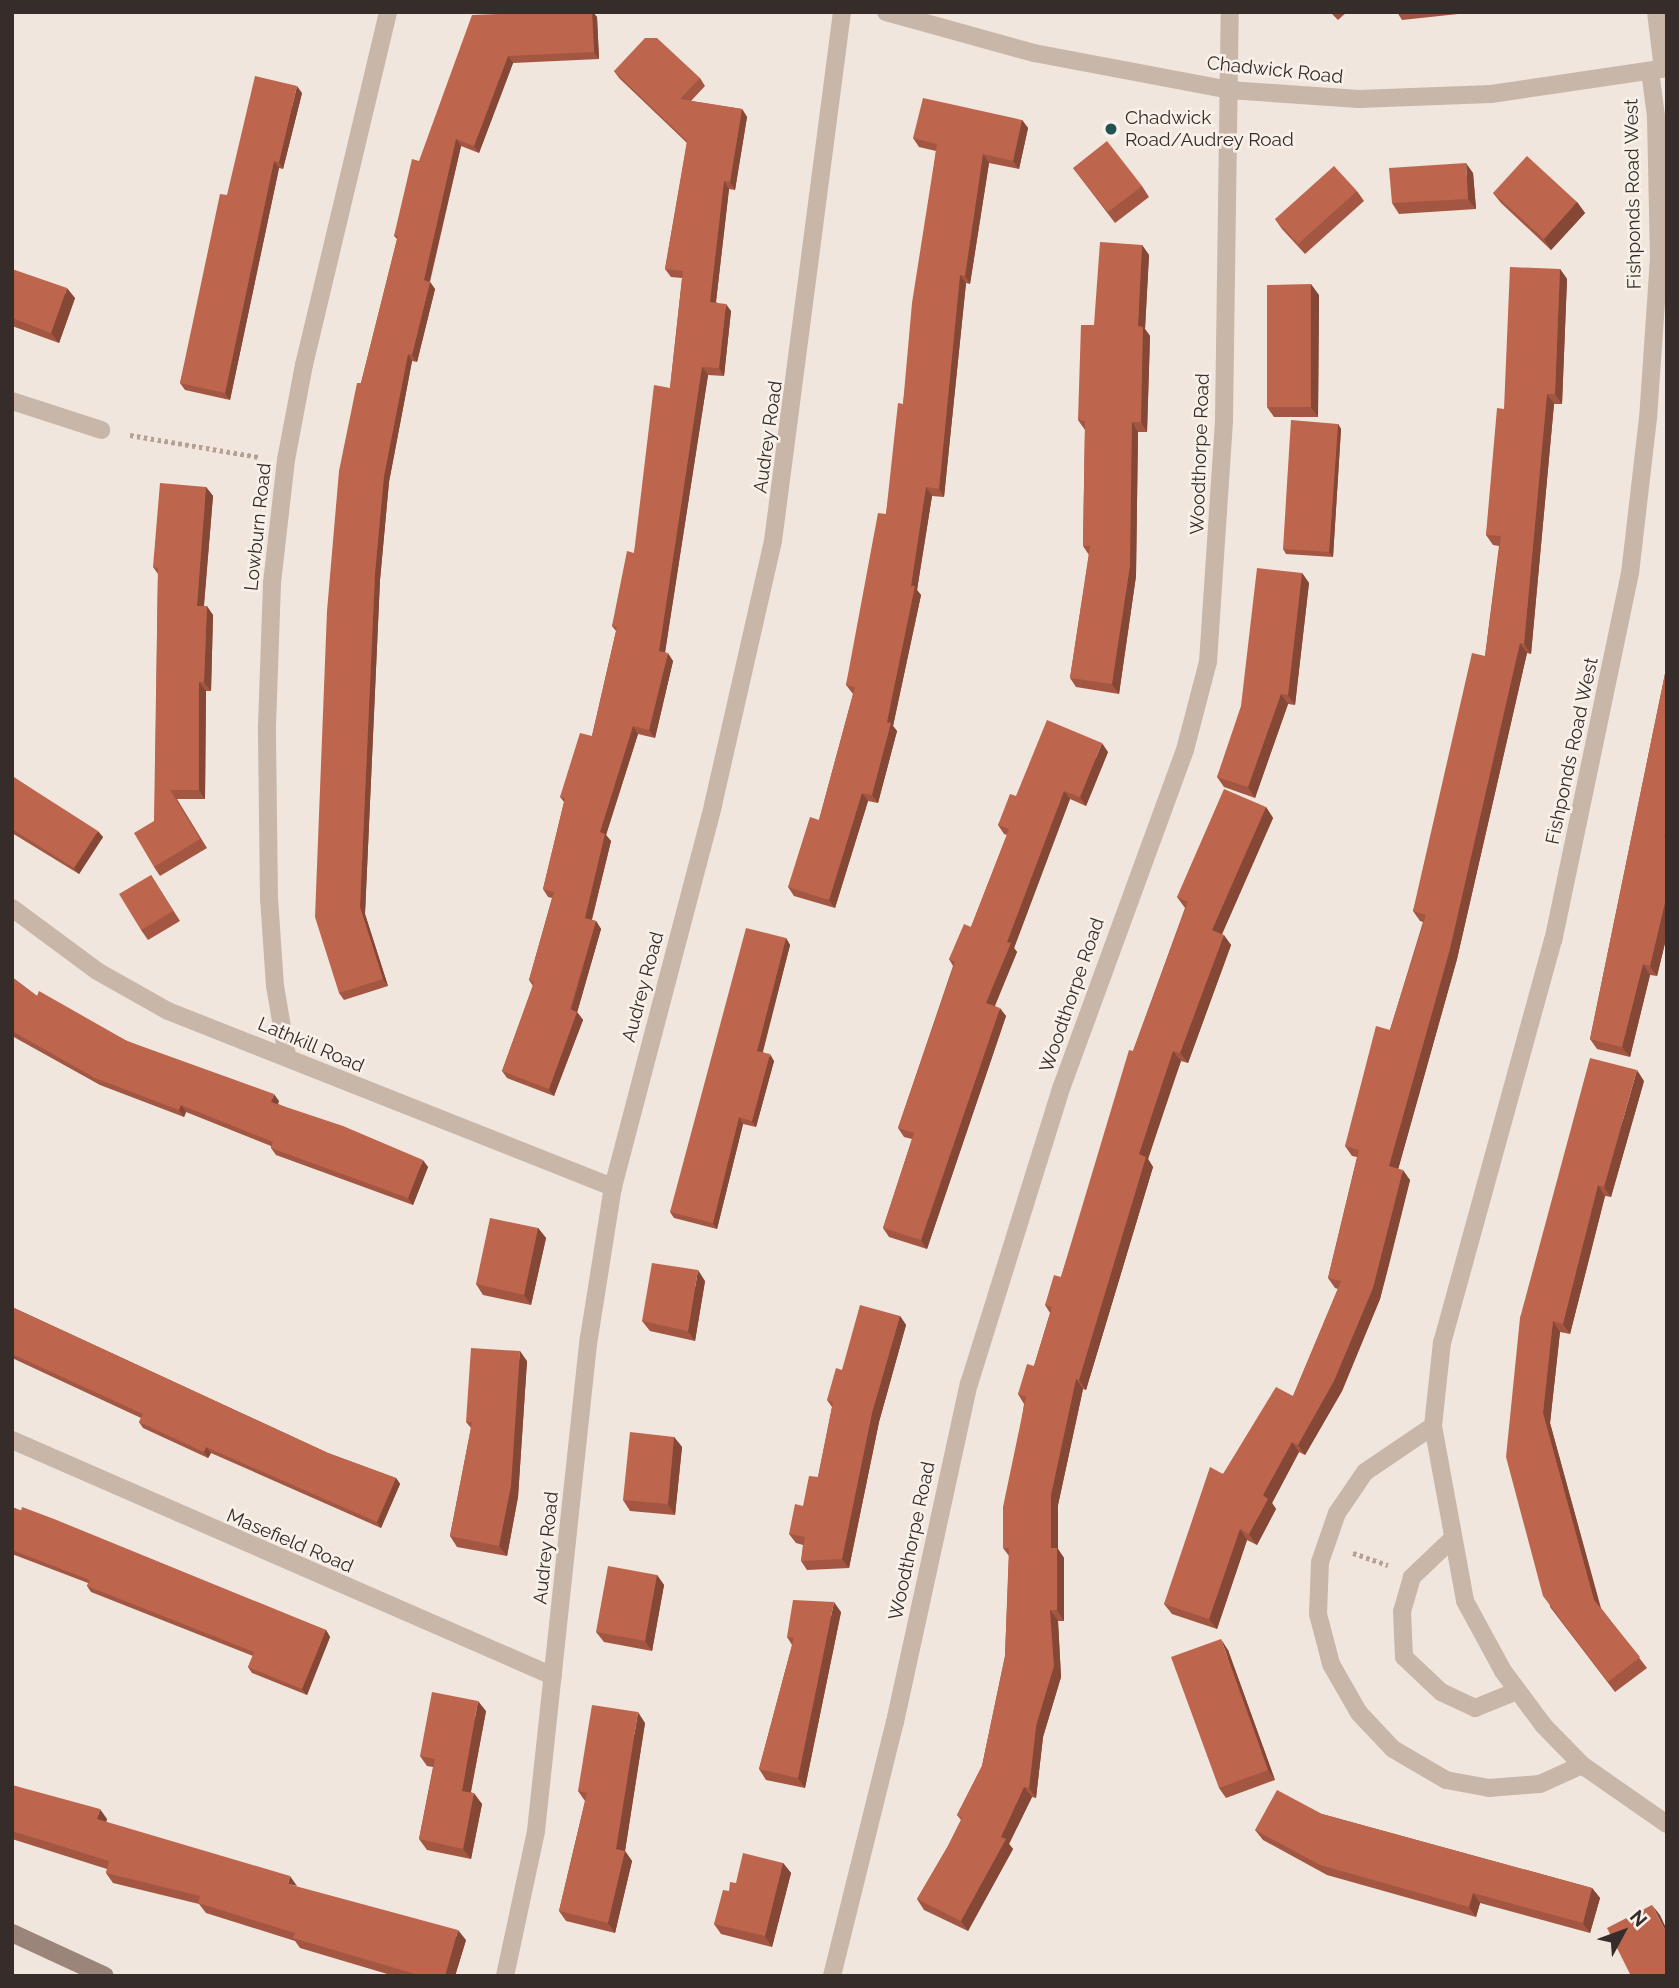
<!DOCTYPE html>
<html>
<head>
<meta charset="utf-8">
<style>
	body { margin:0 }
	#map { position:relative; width:1679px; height:1988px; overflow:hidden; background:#f0e6dd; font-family:Raleway,sans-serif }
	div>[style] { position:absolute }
	.path>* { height:4.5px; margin-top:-2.25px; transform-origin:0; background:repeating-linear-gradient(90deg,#b4a094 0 3.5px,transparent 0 7px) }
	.lane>* { height:18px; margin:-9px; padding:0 9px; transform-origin:9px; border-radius:9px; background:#c8b6a9 }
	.street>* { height:18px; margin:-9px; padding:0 9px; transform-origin:9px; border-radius:9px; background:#c8b6a9 }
	.secondary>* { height:18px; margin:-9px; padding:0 9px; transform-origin:9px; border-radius:9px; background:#9b857b }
	.wall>* { inset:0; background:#a35742 }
	.shaded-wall>* { inset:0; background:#854736 }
	.building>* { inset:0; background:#be654d }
	.dots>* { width:19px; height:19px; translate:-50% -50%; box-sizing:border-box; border:4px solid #f8f1e9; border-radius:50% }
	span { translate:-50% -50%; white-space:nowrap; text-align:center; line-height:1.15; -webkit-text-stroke:5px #f8f1e9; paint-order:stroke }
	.street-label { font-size:19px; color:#362c29 }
	.poi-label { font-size:19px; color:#362c29 }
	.left { translate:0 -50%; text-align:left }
	.frame { position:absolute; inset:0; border:14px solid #362c29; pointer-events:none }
	.north { position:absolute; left:1588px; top:1897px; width:70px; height:70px; -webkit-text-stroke:5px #f8f1e9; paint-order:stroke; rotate:49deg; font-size:19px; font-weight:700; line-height:28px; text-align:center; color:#362c29 }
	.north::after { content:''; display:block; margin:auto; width:24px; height:32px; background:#362c29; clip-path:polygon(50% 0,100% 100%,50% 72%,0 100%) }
</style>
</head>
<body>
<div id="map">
	<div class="path">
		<i style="left:130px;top:435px;width:131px;rotate:9.7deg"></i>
		<i style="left:1353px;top:1553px;width:37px;rotate:19deg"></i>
	</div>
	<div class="lane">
		<i style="left:1451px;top:1540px;width:54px;rotate:136.5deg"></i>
		<i style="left:1412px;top:1577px;width:35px;rotate:106deg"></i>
		<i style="left:1402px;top:1611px;width:46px;rotate:87.5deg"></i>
		<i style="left:1404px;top:1657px;width:51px;rotate:43.4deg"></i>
		<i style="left:1441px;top:1692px;width:38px;rotate:25deg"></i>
		<i style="left:1475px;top:1708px;width:45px;rotate:-22deg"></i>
	</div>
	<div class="street">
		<i style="left:886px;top:12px;width:154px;rotate:15.5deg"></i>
		<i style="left:1034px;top:53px;width:198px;rotate:10.7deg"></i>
		<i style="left:1229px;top:90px;width:130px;rotate:4deg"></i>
		<i style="left:1359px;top:99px;width:132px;rotate:-2.2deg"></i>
		<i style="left:1491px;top:94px;width:178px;rotate:-8.4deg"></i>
		<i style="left:1656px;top:12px;width:57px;rotate:83deg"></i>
		<i style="left:1650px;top:71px;width:45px;rotate:82.4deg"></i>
		<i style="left:1656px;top:116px;width:142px;rotate:88.8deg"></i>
		<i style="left:1659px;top:258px;width:160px;rotate:93.9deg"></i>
		<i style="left:1648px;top:418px;width:156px;rotate:96.6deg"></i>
		<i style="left:1630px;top:573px;width:375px;rotate:101.8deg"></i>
		<i style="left:1553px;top:940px;width:417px;rotate:105.4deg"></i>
		<i style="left:1442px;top:1342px;width:84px;rotate:96.1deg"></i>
		<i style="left:1433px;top:1426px;width:178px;rotate:79.6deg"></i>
		<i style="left:1465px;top:1601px;width:80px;rotate:61.5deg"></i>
		<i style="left:1503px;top:1671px;width:69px;rotate:53.3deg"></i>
		<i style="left:1544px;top:1726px;width:54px;rotate:45.7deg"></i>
		<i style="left:1582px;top:1765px;width:103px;rotate:34.8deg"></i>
		<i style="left:12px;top:401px;width:94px;rotate:18deg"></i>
		<i style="left:12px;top:908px;width:106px;rotate:36.5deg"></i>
		<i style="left:97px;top:971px;width:81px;rotate:29.4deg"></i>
		<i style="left:168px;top:1011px;width:479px;rotate:21.6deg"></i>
		<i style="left:287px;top:1056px;width:71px;rotate:-99.7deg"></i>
		<i style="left:275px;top:986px;width:87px;rotate:-93.9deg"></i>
		<i style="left:269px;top:899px;width:173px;rotate:-90.7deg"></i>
		<i style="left:267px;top:726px;width:143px;rotate:-88deg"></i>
		<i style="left:272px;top:583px;width:124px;rotate:-83.5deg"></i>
		<i style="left:286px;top:460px;width:97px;rotate:-79.3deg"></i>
		<i style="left:304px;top:365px;width:363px;rotate:-76.6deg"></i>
		<i style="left:1433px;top:1426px;width:82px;rotate:145.9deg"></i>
		<i style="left:1365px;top:1472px;width:50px;rotate:124.3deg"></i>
		<i style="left:1337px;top:1513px;width:52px;rotate:109.1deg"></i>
		<i style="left:1320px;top:1562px;width:52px;rotate:92.2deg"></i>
		<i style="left:1318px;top:1614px;width:52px;rotate:75.4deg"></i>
		<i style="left:1331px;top:1664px;width:56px;rotate:60.3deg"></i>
		<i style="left:1359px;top:1713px;width:50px;rotate:46.6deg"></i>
		<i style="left:1393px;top:1749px;width:61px;rotate:30.3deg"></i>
		<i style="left:1446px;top:1780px;width:44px;rotate:10.5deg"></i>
		<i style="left:1489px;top:1788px;width:51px;rotate:-4.5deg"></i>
		<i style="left:1540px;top:1784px;width:46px;rotate:-24.3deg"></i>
		<i style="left:12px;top:1440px;width:590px;rotate:23.57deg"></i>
		<i style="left:505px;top:1976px;width:148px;rotate:-77.9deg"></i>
		<i style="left:536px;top:1831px;width:496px;rotate:-83.9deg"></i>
		<i style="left:589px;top:1338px;width:153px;rotate:-81deg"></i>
		<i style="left:613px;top:1187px;width:395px;rotate:-75.3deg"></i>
		<i style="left:713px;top:805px;width:271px;rotate:-77.2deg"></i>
		<i style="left:773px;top:541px;width:533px;rotate:-82.57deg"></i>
		<i style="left:832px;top:1976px;width:262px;rotate:-76.1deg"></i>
		<i style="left:895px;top:1722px;width:346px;rotate:-77.7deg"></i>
		<i style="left:969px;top:1384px;width:312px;rotate:-72.7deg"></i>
		<i style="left:1062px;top:1086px;width:358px;rotate:-69.9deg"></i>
		<i style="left:1185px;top:750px;width:91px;rotate:-75.4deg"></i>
		<i style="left:1208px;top:662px;width:243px;rotate:-86.2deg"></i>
		<i style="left:1224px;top:420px;width:408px;rotate:-89.2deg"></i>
	</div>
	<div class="secondary">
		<i style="left:12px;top:1933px;width:102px;rotate:24.8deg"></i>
	</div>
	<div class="wall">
		<i style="clip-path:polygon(543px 12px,593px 12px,597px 17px,599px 59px,513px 63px,479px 153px,461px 146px,430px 282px,435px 289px,417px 362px,412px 361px,389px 482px,380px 580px,365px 914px,388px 986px,344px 1000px,339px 993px,361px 383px,397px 239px,394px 236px,419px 161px)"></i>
		<i style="clip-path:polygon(1330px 12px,1347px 12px,1338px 20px)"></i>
		<i style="clip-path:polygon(1397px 12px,1477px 12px,1402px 20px)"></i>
		<i style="clip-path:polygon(614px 71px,700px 78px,705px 86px,691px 101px,742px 109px,747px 117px,735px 190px,729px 189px,716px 302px,731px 311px,724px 376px,708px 375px,665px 652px,673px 661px,655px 738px,638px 734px,606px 835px,611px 841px,592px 920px,596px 921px,601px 929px,577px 1012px,583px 1020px,554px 1096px,507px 1078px,502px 1071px,533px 986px,529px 980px,552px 898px,548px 897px,543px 889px,564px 802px,560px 797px,592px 736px,616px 631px,612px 626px,634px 553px,670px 388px,682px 278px,671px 277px,665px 269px,687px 143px,619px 78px)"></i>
		<i style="clip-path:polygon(302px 93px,283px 169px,279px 168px,230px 400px,185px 390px,180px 383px,227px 195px)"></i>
		<i style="clip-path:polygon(1022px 120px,1028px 128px,1019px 169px,989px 163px,970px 284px,966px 283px,944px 497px,932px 496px,917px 590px,921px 595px,893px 726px,897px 731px,878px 803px,868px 801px,835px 908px,794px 896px,788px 887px,819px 820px,853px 694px,846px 685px,886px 514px,903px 404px,936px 151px,919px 147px,913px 138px)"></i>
		<i style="clip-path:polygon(1073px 168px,1142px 186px,1149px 197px,1115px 223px)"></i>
		<i style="clip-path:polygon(1473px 173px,1476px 209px,1399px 214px,1392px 203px)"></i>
		<i style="clip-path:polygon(1357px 191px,1364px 201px,1305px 254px,1282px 229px,1275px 219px)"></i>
		<i style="clip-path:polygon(1493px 193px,1577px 202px,1585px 213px,1551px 250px,1501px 203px)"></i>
		<i style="clip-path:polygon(1142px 245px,1149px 255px,1145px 329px,1150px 336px,1147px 432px,1138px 432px,1136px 576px,1119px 694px,1076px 687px,1070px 678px,1089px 555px,1083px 546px,1085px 430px,1078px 420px,1094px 325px)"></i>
		<i style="clip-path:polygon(12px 269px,75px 298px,59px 343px,12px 326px)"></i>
		<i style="clip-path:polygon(1560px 269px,1567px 279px,1562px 404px,1554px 404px,1531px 654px,1527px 653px,1457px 959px,1398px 1169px,1410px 1180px,1389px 1265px,1380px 1299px,1342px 1391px,1305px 1455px,1299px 1452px,1272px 1503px,1276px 1509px,1257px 1545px,1247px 1540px,1217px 1629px,1172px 1614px,1164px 1604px,1223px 1474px,1293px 1396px,1338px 1289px,1335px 1288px,1328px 1278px,1357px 1157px,1352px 1156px,1345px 1146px,1390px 1030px,1423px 922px,1420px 921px,1413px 911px,1485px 656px,1499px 546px,1493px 545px,1486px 535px,1504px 409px)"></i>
		<i style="clip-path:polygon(1319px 295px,1318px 417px,1274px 417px,1267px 407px)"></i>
		<i style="clip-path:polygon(1338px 424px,1341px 429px,1333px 557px,1286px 554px,1283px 549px)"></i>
		<i style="clip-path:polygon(206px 487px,213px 496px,204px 606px,213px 615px,211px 691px,206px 691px,205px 799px,177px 799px,207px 848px,160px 876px,154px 867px,158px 574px,153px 567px)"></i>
		<i style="clip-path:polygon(1302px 573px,1309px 583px,1295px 705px,1288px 704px,1255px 798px,1224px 787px,1217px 777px)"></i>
		<i style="clip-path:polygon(1667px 664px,1667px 935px,1657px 976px,1650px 975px,1630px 1057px,1597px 1049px,1590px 1039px)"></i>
		<i style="clip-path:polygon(1108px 752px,1086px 806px,1070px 799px,1014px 948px,1017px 952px,995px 1006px,1006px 1016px,927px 1249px,889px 1237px,883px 1228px,912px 1139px,904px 1137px,898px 1128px,953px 966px,949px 959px,971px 927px,1007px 835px,1004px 834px,998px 825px,1016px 796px)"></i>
		<i style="clip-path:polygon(12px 776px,103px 837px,79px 874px,12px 833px)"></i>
		<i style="clip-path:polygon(1266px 807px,1273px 818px,1222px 934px,1231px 945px,1188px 1063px,1181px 1061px,1170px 1091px,1148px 1159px,1153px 1167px,1086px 1390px,1083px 1389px,1058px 1505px,1058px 1549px,1064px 1558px,1064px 1621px,1058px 1621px,1061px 1677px,1043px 1737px,1036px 1798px,1032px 1797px,1009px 1844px,1013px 1849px,968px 1931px,924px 1910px,917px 1899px,948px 1846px,961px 1820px,957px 1815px,982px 1766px,1005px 1656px,1009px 1556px,1003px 1548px,1024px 1404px,1018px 1394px,1034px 1366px,1050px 1313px,1045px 1305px,1061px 1277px,1133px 1051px,1185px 908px,1177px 897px)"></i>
		<i style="clip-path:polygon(151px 875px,180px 921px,148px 940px,141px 930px)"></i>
		<i style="clip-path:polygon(786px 938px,790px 945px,763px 1052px,774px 1061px,756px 1127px,743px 1124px,717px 1229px,674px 1218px,670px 1212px)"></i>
		<i style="clip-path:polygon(12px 977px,37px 996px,127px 1041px,279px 1101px,278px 1104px,428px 1167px,413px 1205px,276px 1155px,271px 1148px,271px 1146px,186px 1112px,184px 1117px,100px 1085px,12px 1036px)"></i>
		<i style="clip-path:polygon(1644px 1081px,1611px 1197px,1605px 1196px,1570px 1334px,1560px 1332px,1550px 1423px,1601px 1608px,1647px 1668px,1615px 1692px,1550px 1607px,1520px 1318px)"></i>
		<i style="clip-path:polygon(538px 1228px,546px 1238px,531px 1305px,483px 1295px,476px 1284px)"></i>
		<i style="clip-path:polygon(705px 1281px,695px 1341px,650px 1331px,642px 1321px)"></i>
		<i style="clip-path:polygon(12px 1307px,328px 1453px,396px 1478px,400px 1484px,381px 1528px,211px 1453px,208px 1458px,143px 1428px,139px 1422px,141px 1418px,12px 1358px)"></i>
		<i style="clip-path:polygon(900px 1316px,906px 1325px,879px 1422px,849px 1568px,807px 1570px,801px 1561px,803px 1545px,796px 1543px,789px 1534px,818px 1477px,832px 1407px,827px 1400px,842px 1370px)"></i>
		<i style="clip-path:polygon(527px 1361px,518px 1497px,507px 1556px,457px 1547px,450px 1536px,471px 1428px,466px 1422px)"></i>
		<i style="clip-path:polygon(674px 1437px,682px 1447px,675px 1515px,630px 1511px,623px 1500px)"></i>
		<i style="clip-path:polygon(12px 1507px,326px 1630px,330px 1637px,307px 1695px,252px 1673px,248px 1667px,253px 1656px,91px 1592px,87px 1586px,88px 1583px,12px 1554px)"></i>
		<i style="clip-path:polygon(657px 1575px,664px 1585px,652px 1651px,604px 1642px,596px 1632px)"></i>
		<i style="clip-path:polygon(841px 1612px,805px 1788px,766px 1780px,759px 1769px,792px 1645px,787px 1637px)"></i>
		<i style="clip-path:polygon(1228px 1650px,1275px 1780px,1226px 1798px,1219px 1788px)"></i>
		<i style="clip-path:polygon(486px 1711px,471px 1792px,482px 1804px,471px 1859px,427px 1850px,419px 1839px,433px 1767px,427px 1766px,420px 1756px)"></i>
		<i style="clip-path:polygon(645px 1723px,625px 1851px,632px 1861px,615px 1933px,566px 1921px,559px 1911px,585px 1801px,578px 1791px)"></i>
		<i style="clip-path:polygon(12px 1785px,107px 1819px,106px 1822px,297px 1887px,466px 1940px,455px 1976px,394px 1976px,300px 1948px,295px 1941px,206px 1913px,199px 1904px,113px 1883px,106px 1873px,107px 1869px,12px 1839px)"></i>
		<i style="clip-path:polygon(1322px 1814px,1592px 1888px,1600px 1898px,1590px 1933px,1480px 1903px,1476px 1917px,1327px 1875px,1263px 1840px,1255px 1830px)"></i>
		<i style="clip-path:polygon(783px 1863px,791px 1873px,772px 1947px,721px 1934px,714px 1924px,729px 1891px)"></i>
	</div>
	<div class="shaded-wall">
		<i style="clip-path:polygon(592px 12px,597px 17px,599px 59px,594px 52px)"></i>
		<i style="clip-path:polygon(508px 56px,513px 63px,479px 153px,474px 146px)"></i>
		<i style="clip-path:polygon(297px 86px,302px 93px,283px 169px,279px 162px)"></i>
		<i style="clip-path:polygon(742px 109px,747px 117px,735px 190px,730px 182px)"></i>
		<i style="clip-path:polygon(1022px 120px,1028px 128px,1019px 169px,1013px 161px)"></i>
		<i style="clip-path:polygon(456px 139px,461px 146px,428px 287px,424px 280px)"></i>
		<i style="clip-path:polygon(983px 154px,989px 163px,970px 284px,965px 276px)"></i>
		<i style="clip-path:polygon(274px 161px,279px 168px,230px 400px,225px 393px)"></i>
		<i style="clip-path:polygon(1466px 163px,1473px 173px,1476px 209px,1468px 199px)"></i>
		<i style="clip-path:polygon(724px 181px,729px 189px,715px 310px,710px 302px)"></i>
		<i style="clip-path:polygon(1577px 202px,1585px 213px,1551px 250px,1544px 239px)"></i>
		<i style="clip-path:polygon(1142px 245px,1149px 255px,1145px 329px,1150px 336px,1147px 432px,1141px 422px,1138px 326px)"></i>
		<i style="clip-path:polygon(1560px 269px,1567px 279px,1562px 404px,1555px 394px)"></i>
		<i style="clip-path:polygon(960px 275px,966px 283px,944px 497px,939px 489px)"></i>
		<i style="clip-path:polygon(430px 282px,435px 289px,417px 362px,412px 355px)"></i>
		<i style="clip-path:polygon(1311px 284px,1319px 295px,1318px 417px,1311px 407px)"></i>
		<i style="clip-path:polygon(67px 288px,75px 298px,59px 343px,51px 333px)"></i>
		<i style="clip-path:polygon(726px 304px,731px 311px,724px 376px,719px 368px)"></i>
		<i style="clip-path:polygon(408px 354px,412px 361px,389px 482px,380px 580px,365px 914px,388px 986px,383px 979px,360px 907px,375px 573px,384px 476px)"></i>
		<i style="clip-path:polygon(702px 367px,708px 375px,664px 659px,659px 651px)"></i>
		<i style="clip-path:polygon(1547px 394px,1554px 404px,1531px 654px,1524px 644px)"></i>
		<i style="clip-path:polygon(1132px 422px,1138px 432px,1136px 576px,1119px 694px,1112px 684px)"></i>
		<i style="clip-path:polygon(1338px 424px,1341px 429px,1333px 557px,1329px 552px)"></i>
		<i style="clip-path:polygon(206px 487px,213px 496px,203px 615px,197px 606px)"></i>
		<i style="clip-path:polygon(926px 487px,932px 496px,917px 590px,921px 595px,893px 726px,897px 731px,878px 803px,872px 795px,887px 722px,911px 586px)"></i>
		<i style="clip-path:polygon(1302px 573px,1309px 583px,1295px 705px,1288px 695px)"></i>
		<i style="clip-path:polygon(207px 606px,213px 615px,211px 691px,204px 682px)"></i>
		<i style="clip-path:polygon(1520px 643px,1527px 653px,1457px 959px,1396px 1177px,1389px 1166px)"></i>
		<i style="clip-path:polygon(668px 653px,673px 661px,655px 738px,649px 730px)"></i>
		<i style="clip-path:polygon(199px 682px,206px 691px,205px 799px,199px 790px)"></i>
		<i style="clip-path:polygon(1281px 694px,1288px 704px,1255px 798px,1248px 787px)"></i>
		<i style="clip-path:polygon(633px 726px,638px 734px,606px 835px,611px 841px,590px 926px,585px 918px,600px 832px)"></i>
		<i style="clip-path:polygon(1102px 743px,1108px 752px,1086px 806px,1080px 797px)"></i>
		<i style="clip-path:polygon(1064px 791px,1070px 799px,1014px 948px,1017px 952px,992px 1012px,986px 1003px,1007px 942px)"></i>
		<i style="clip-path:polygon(862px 793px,868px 801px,835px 908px,829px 900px)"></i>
		<i style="clip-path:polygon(1266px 807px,1273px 818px,1219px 941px,1212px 930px)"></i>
		<i style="clip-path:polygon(98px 831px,103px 837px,79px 874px,74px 868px)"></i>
		<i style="clip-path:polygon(1667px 894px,1667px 935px,1657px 976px,1650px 966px)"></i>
		<i style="clip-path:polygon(596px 921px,601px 929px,577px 1013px,577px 1012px,583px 1020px,554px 1096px,549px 1089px)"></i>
		<i style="clip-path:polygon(1224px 935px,1231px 945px,1188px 1063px,1180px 1053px)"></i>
		<i style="clip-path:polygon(786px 938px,790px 945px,761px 1057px,757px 1051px)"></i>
		<i style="clip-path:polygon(1643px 964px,1650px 975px,1630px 1057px,1622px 1047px)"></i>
		<i style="clip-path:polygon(1000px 1008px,1006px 1016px,927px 1249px,921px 1240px)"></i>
		<i style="clip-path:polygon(1173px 1051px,1181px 1061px,1148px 1159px,1153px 1167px,1086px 1390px,1079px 1380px,1139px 1154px)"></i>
		<i style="clip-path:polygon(770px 1054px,774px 1061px,756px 1127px,752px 1121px)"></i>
		<i style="clip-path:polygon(1637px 1070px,1644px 1081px,1611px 1197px,1604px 1187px)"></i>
		<i style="clip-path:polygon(274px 1094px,279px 1101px,276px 1109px,271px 1102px)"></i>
		<i style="clip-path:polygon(181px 1105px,186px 1112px,184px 1117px,179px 1110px)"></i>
		<i style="clip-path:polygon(739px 1117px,743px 1124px,717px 1229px,713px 1223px)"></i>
		<i style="clip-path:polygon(423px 1160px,428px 1167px,413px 1205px,408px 1198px)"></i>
		<i style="clip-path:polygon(1403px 1170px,1410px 1180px,1380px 1299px,1342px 1391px,1305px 1455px,1298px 1445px)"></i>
		<i style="clip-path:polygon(1598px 1185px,1605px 1196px,1570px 1334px,1563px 1324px)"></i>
		<i style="clip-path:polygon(538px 1228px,546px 1238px,531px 1305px,524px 1295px)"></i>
		<i style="clip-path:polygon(698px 1270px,705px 1281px,695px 1341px,688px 1331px)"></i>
		<i style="clip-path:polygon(900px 1316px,906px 1325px,879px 1422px,849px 1568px,842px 1559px,872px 1413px)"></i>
		<i style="clip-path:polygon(1553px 1321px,1560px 1332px,1550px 1423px,1601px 1610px,1594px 1600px,1543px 1413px)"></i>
		<i style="clip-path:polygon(520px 1351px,527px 1361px,518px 1497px,507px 1556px,499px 1546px)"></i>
		<i style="clip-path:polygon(1076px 1379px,1083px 1389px,1058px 1505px,1058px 1549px,1064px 1558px,1064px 1621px,1057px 1610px,1051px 1548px,1051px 1495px)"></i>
		<i style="clip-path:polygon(674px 1437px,682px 1447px,675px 1515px,668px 1504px)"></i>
		<i style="clip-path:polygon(1292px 1442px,1299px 1452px,1272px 1503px,1276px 1509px,1257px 1545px,1249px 1534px,1263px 1495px)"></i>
		<i style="clip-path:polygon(206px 1447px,211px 1453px,208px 1458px,204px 1452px)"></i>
		<i style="clip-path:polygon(396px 1478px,400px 1484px,381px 1528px,377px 1522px)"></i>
		<i style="clip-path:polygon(1240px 1529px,1247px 1540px,1217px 1629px,1209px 1619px)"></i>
		<i style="clip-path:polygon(657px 1575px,664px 1585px,652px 1651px,645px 1641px)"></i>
		<i style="clip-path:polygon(834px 1602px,841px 1612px,805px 1788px,798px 1778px)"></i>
		<i style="clip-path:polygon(1050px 1610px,1058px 1621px,1061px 1677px,1043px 1737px,1036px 1798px,1029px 1788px)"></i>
		<i style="clip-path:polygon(326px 1630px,330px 1637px,307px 1695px,302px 1689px)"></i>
		<i style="clip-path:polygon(1221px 1639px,1228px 1650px,1275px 1780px,1268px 1770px)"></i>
		<i style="clip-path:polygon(478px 1701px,486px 1711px,469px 1801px,462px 1791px)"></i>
		<i style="clip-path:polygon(638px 1712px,645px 1723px,625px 1851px,632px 1861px,615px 1933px,608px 1923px,616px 1849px)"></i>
		<i style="clip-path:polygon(1024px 1787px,1032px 1797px,1009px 1844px,1013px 1849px,968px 1931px,961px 1921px)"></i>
		<i style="clip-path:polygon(474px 1793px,482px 1804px,471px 1859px,463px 1849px)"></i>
		<i style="clip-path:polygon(100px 1809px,107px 1819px,104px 1830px,97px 1819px)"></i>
		<i style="clip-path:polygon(783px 1863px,791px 1873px,772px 1947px,765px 1936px)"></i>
		<i style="clip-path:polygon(290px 1876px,297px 1886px,288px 1884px)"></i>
		<i style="clip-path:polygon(1592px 1888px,1600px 1898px,1590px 1933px,1583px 1923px)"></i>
		<i style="clip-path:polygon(1473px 1893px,1480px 1903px,1476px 1917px,1469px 1907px)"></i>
		<i style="clip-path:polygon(1652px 1905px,1660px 1915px,1667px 1930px,1667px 1934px)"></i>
		<i style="clip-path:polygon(458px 1930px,466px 1940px,455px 1976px,445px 1976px)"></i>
	</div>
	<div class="building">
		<i style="clip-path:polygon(543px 12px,592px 12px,594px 52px,508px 56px,474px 146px,456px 139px,424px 280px,430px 282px,412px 355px,408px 354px,384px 476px,375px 573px,360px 907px,383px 979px,339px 993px,315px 917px,327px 611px,339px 471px,357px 383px,361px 383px,398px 236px,394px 236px,412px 159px,419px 161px,472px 15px)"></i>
		<i style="clip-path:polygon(645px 38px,657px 38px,700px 78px,680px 99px,742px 109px,730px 182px,724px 181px,710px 302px,726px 304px,719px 368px,702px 367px,659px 651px,668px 653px,649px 730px,633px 726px,600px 832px,605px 834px,585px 918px,596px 921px,570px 1009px,577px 1012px,549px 1089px,502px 1071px,534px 982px,529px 980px,554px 892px,543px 889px,565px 798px,560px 797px,580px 733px,592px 736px,617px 627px,612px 626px,627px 551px,634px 553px,654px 385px,670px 388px,683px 271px,665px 269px,687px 141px,614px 71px)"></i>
		<i style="clip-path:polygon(255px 76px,297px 86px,279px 162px,274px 161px,225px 393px,180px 383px,220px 194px,227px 195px)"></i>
		<i style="clip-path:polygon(923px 98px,1022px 120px,1013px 161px,983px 154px,965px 276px,960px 275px,939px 489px,926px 487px,911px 586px,915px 586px,887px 722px,891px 723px,872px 795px,862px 793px,829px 900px,788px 887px,810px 817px,819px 820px,855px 687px,846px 685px,878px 513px,886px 514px,898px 403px,903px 404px,912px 303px,937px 144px,913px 138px)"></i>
		<i style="clip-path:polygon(1107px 141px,1142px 186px,1108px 212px,1073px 168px)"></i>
		<i style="clip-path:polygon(1527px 156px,1577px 202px,1544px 239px,1493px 193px)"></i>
		<i style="clip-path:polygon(1466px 163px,1468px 199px,1392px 203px,1389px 168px)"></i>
		<i style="clip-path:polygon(1334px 166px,1357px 191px,1298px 244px,1275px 219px)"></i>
		<i style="clip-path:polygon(1100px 242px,1142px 245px,1138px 326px,1143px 327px,1141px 422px,1132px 422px,1130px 566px,1112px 684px,1070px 678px,1090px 546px,1083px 546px,1085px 421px,1078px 420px,1081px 325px,1094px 325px)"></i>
		<i style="clip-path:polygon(1510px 267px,1560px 269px,1555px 394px,1547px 394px,1524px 644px,1520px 643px,1450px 949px,1389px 1166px,1403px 1170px,1373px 1288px,1334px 1381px,1298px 1445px,1292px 1442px,1263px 1495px,1268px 1499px,1249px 1534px,1240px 1529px,1209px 1619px,1164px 1604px,1210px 1467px,1223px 1474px,1276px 1387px,1293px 1396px,1341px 1281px,1328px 1278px,1359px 1150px,1345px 1146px,1376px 1026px,1390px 1030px,1426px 915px,1413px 911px,1472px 653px,1485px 656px,1501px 536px,1486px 535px,1497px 408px,1504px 409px)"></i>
		<i style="clip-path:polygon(12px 269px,67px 288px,51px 333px,12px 318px)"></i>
		<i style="clip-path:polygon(1311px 284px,1311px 407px,1267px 407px,1267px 285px)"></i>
		<i style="clip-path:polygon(1291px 420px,1338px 424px,1329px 552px,1283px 549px)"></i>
		<i style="clip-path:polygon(160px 483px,206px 487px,197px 606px,207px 606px,204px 682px,199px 682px,199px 790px,170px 790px,200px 839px,154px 867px,134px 833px,154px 821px,158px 568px,153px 567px)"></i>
		<i style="clip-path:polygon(1257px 568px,1302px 573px,1288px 695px,1281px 694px,1248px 787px,1217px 777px,1241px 706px)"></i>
		<i style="clip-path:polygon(1667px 664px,1667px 825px,1664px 838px,1667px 839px,1667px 894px,1650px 966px,1643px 964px,1622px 1047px,1590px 1039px)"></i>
		<i style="clip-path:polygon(1047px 720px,1102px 743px,1080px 797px,1064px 791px,1007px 942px,1011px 943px,986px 1003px,1000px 1008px,921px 1240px,883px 1228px,914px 1133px,898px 1128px,955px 962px,949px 959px,964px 924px,971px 927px,1009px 829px,998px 825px,1010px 794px,1016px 796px)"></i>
		<i style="clip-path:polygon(12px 776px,98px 831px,74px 868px,12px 829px)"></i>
		<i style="clip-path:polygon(1224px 789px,1266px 807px,1212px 930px,1224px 935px,1180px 1053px,1173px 1051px,1163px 1081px,1139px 1154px,1146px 1157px,1079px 1380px,1076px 1379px,1051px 1495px,1051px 1548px,1057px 1548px,1057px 1610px,1050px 1610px,1054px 1666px,1036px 1726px,1029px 1788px,1024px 1787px,1001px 1837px,1006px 1839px,961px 1921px,917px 1899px,948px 1846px,962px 1818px,957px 1815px,982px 1766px,1005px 1656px,1009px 1548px,1003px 1548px,1003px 1507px,1026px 1397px,1018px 1394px,1027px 1364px,1034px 1366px,1052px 1307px,1045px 1305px,1054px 1275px,1061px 1277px,1129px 1050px,1133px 1051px,1188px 902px,1177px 897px)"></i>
		<i style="clip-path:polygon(151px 875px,173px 911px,141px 930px,119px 894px)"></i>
		<i style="clip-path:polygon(746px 928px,786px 938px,757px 1051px,770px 1054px,752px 1121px,739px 1117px,713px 1223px,670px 1212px)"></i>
		<i style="clip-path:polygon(12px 977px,37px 996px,39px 991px,127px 1041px,274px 1094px,271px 1102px,343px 1126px,423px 1160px,408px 1198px,271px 1148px,273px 1142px,181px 1105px,179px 1110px,95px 1078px,12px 1031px)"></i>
		<i style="clip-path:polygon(1590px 1058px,1637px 1070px,1604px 1187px,1598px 1185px,1563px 1324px,1553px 1321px,1543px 1413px,1594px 1600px,1640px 1657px,1608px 1682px,1543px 1596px,1506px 1457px,1520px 1318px)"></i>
		<i style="clip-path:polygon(490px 1218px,538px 1228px,524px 1295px,476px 1284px)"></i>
		<i style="clip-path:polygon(652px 1263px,698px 1270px,688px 1331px,642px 1321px)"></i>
		<i style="clip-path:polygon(860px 1305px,900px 1316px,872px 1413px,842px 1559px,801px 1561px,805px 1537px,789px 1534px,795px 1504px,803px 1506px,809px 1476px,818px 1477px,833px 1402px,827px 1400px,836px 1368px,842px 1370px)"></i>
		<i style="clip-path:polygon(12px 1307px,328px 1453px,396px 1478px,377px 1522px,206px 1447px,204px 1452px,139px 1422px,143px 1414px,12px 1354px)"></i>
		<i style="clip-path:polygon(471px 1348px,520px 1351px,511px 1486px,499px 1546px,450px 1536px,472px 1422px,466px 1422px)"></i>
		<i style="clip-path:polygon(630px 1432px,674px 1437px,668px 1504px,623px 1500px)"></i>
		<i style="clip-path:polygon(12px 1507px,21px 1511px,22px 1507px,54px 1519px,326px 1630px,302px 1689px,248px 1667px,254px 1652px,87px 1586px,90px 1580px,12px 1550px)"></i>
		<i style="clip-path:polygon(608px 1566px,657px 1575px,645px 1641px,596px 1632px)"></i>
		<i style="clip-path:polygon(793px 1600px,834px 1602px,798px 1778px,759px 1769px,794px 1638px,787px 1637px)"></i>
		<i style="clip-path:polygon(1221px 1639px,1268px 1770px,1219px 1788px,1171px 1657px)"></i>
		<i style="clip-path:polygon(432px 1692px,478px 1701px,462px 1791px,474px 1793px,463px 1849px,419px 1839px,435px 1759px,420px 1756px)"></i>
		<i style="clip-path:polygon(592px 1705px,638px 1712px,616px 1849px,625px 1851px,608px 1923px,559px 1911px,587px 1793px,578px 1791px)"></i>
		<i style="clip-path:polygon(12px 1785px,100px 1809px,97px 1819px,290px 1876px,288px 1884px,458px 1930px,445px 1976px,422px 1976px,293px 1938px,295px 1933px,198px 1903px,200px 1896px,106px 1873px,109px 1861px,12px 1831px)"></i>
		<i style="clip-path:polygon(1277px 1790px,1322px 1814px,1592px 1888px,1583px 1923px,1473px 1893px,1469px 1907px,1320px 1865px,1255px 1830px)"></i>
		<i style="clip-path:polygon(743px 1853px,783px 1863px,765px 1936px,714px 1924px,723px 1890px,729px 1891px,730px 1882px,736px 1883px)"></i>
		<i style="clip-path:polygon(1652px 1905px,1667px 1934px,1667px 1976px,1631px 1976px,1607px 1928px)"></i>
	</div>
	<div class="dots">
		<i style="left:1111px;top:129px;background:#215354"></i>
	</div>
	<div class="street-label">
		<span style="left:1275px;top:70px;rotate:6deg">Chadwick Road</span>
		<span style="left:1633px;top:194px;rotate:-91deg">Fishponds Road West</span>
		<span style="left:768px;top:437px;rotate:-82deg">Audrey Road</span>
		<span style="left:1200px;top:454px;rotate:-88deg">Woodthorpe Road</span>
		<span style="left:258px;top:527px;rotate:-84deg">Lowburn Road</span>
		<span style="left:1572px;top:751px;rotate:-78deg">Fishponds Road West</span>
		<span style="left:643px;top:987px;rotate:-75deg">Audrey Road</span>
		<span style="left:1072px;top:995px;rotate:-71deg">Woodthorpe Road</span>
		<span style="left:311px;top:1045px;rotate:23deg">Lathkill Road</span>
		<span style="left:290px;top:1541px;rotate:23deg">Masefield Road</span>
		<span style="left:912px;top:1541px;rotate:-78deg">Woodthorpe Road</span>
		<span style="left:546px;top:1548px;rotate:-84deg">Audrey Road</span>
	</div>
	<div class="poi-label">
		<span class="left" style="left:1125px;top:129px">Chadwick<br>Road/Audrey Road</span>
	</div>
	<div class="frame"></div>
	<div class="north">N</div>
</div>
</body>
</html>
